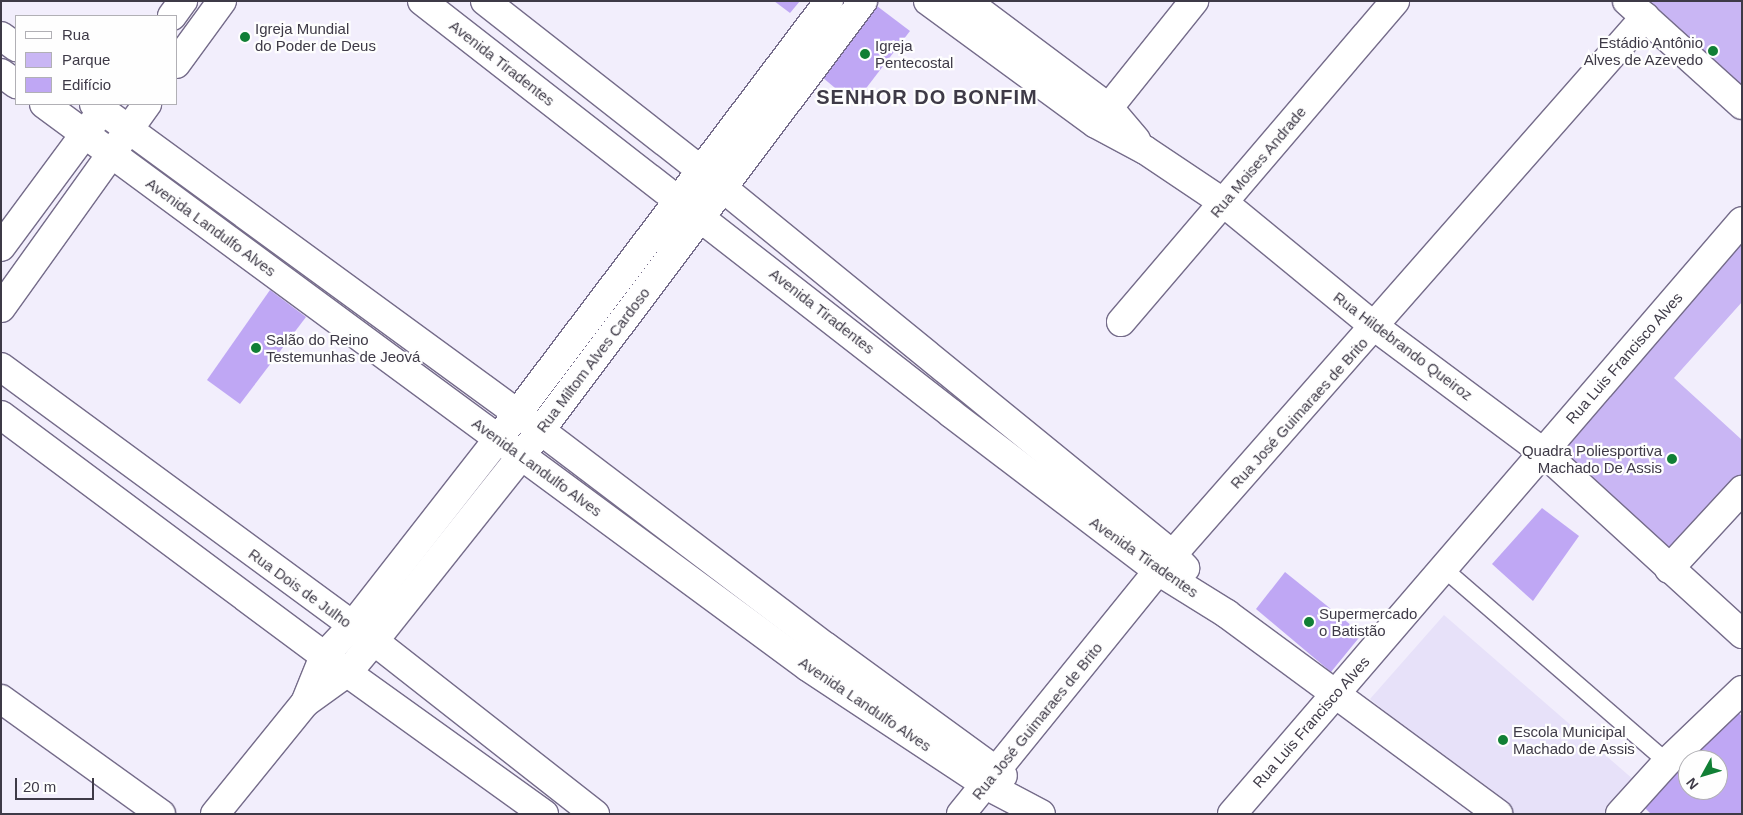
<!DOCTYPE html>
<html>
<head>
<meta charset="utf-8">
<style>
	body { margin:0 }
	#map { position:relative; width:1743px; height:815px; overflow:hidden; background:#f2eefc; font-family:Arial,sans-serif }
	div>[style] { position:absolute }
	.built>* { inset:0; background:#e7e1f9 }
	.green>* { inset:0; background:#c9b6f4 }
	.building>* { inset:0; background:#bfa7f4 }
	.roads { filter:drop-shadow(1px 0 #756c8a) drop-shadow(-1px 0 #756c8a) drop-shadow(0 1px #756c8a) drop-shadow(0 -1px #756c8a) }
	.lane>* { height:16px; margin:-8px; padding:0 8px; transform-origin:8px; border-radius:8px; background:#fff }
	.street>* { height:28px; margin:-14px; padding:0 14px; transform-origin:14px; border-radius:14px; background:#fff }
	.secondary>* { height:28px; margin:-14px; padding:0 14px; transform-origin:14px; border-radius:14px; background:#fff }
	.dots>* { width:14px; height:14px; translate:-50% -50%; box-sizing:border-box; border:2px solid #fefefe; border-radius:50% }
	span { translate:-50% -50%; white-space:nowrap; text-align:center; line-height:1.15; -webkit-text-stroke:4.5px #fefefe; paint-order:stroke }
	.poi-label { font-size:15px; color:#3e3a47 }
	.left { translate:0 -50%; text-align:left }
	.right { translate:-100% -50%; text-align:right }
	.street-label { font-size:15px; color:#3e3a47 }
	.district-label { font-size:20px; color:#3e3a47; font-weight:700; letter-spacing:1px }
	.frame { position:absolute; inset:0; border:2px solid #3e3a47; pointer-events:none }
	.legend { position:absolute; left:15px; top:15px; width:162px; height:90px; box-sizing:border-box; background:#fefefe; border:1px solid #b1b0b5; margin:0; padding:6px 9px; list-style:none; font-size:15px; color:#3e3a47 }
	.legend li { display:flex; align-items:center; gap:10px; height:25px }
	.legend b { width:25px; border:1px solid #b1b0b5 }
	.north { position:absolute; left:1678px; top:750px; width:50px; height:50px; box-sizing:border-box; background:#fefefe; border:1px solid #b1b0b5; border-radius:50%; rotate:231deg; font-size:14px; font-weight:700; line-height:20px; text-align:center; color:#3e3a47 }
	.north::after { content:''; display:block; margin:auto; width:18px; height:22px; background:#117f35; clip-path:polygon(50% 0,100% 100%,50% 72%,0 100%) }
	.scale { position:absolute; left:15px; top:778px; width:79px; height:22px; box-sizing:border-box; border:2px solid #3e3a47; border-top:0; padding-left:6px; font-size:15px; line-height:18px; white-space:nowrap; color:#3e3a47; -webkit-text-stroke:4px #fefefe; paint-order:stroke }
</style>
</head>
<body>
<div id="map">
	<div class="built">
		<i style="clip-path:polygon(1444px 615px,1634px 780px,1609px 814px,1509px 814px,1370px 699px)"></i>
	</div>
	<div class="green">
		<i style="clip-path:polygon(1628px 1px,1742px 1px,1742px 101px)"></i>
		<i style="clip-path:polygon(1742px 241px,1742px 302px,1674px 378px,1742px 440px,1742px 478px,1666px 564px,1555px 453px)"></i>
	</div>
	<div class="building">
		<i style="clip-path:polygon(774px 1px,800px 1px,790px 13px)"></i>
		<i style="clip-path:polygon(873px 3px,910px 31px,854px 104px,822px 77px)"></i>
		<i style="clip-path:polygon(270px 290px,306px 317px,240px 404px,207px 380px)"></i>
		<i style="clip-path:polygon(1542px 508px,1579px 536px,1533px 601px,1492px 564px)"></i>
		<i style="clip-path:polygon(1285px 572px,1362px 634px,1331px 672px,1256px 609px)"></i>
		<i style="clip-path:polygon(evenodd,1733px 708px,1742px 716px,1742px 814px,1651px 814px,1645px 808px,1733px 708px,1688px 760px,1718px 760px,1718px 790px,1688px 790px,1688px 760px)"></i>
	</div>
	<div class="roads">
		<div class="lane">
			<i style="left:1443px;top:568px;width:296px;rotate:40.9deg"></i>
		</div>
		<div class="street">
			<i style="left:422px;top:1px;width:672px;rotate:37.93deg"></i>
			<i style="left:952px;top:414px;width:259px;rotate:37.3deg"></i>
			<i style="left:1158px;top:571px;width:81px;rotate:31.9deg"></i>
			<i style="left:1227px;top:614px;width:337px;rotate:36.4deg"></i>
			<i style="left:485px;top:1px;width:276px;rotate:38.1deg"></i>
			<i style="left:702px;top:171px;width:608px;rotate:39.19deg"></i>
			<i style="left:1173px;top:555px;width:18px;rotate:47deg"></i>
			<i style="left:928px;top:1px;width:208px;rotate:36.2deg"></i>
			<i style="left:1096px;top:124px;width:55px;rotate:28deg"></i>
			<i style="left:1145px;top:150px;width:95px;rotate:33.9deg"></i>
			<i style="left:1224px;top:203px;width:195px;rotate:39.4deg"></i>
			<i style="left:1375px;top:327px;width:209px;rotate:36.7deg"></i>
			<i style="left:1543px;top:452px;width:270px;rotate:42.4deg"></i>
			<i style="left:966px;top:1px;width:179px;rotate:36.8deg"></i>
			<i style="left:1109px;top:108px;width:42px;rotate:49.8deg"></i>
			<i style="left:1627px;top:1px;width:155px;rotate:42.1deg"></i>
			<i style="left:172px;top:16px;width:19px;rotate:-54deg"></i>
			<i style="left:1px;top:36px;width:19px;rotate:36deg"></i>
			<i style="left:176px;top:64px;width:78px;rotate:-53.9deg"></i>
			<i style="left:1px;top:73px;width:19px;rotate:36deg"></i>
			<i style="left:44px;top:104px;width:949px;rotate:36.39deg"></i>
			<i style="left:808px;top:667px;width:214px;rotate:33.5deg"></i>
			<i style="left:986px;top:785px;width:62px;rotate:27.8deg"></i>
			<i style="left:94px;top:104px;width:552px;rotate:36.16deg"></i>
			<i style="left:540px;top:430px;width:358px;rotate:37.2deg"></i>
			<i style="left:825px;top:646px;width:220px;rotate:36.1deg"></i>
			<i style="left:1098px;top:121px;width:154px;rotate:-51.3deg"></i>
			<i style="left:1px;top:247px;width:158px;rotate:-53.5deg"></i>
			<i style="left:1px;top:308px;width:251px;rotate:-54.4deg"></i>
			<i style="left:1121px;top:322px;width:422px;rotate:-49.5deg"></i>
			<i style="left:1px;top:367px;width:463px;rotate:36.3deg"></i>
			<i style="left:374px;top:641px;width:281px;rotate:38.1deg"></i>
			<i style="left:1px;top:415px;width:403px;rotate:36.7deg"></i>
			<i style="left:324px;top:656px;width:271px;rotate:35.7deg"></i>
			<i style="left:1669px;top:569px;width:108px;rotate:-47.3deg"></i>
			<i style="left:305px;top:703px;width:51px;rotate:-68deg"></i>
			<i style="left:324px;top:656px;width:41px;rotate:-47deg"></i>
			<i style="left:352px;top:626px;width:237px;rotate:-52deg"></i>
			<i style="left:498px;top:439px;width:549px;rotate:-52.92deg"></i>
			<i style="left:215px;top:814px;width:143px;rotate:-51deg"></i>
			<i style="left:305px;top:703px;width:53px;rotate:-35.8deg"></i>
			<i style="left:348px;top:672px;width:40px;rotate:-50deg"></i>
			<i style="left:374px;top:641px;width:238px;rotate:-51.5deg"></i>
			<i style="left:522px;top:455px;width:568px;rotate:-53.09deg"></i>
			<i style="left:961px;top:814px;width:313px;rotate:-51deg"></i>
			<i style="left:1158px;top:571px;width:738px;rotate:-48.68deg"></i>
			<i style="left:1232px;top:814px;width:782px;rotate:-49.3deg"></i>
			<i style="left:1620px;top:814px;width:70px;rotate:-47.9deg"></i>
			<i style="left:1667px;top:762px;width:104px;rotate:-43.8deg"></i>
		</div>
		<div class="secondary">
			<i style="left:1px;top:699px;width:197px;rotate:35.7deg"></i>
		</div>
	</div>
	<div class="dots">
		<i style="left:245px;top:37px;background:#117f35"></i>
		<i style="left:1713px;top:51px;background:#117f35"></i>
		<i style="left:865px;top:54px;background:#117f35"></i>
		<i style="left:256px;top:348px;background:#117f35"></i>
		<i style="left:1672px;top:459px;background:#117f35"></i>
		<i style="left:1309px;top:622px;background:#117f35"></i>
		<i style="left:1503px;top:740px;background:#117f35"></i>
	</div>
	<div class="poi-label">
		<span class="left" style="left:255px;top:37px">Igreja Mundial<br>do Poder de Deus</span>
		<span class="right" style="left:1703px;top:51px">Estádio Antônio<br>Alves de Azevedo</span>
		<span class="left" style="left:875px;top:54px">Igreja<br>Pentecostal</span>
		<span class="left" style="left:266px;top:348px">Salão do Reino<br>Testemunhas de Jeová</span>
		<span class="right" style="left:1662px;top:459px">Quadra Poliesportiva<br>Machado De Assis</span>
		<span class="left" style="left:1319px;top:622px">Supermercado<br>o Batistão</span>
		<span class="left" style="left:1513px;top:740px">Escola Municipal<br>Machado de Assis</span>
	</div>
	<div class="street-label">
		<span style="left:502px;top:63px;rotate:38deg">Avenida Tiradentes</span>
		<span style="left:1258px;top:162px;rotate:-50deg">Rua Moises Andrade</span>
		<span style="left:211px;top:227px;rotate:36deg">Avenida Landulfo Alves</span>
		<span style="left:822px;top:311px;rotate:38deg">Avenida Tiradentes</span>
		<span style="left:1403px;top:346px;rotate:37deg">Rua Hildebrando Queiroz</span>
		<span style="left:1624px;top:358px;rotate:-49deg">Rua Luis Francisco Alves</span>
		<span style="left:593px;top:360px;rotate:-53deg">Rua Miltom Alves Cardoso</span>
		<span style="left:1299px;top:413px;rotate:-48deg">Rua José Guimaraes de Brito</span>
		<span style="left:537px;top:467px;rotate:36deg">Avenida Landulfo Alves</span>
		<span style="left:1144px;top:557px;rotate:35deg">Avenida Tiradentes</span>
		<span style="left:300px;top:588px;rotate:36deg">Rua Dois de Julho</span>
		<span style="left:865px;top:704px;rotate:34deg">Avenida Landulfo Alves</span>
		<span style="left:1037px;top:721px;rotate:-51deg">Rua José Guimaraes de Brito</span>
		<span style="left:1311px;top:722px;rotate:-49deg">Rua Luis Francisco Alves</span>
	</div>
	<div class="district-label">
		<span style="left:927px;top:97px">SENHOR DO BONFIM</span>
	</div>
	<div class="frame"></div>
	<ul class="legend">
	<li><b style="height:6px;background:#fff"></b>Rua</li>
	<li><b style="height:14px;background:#c9b6f4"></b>Parque</li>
	<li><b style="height:14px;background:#bfa7f4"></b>Edifício</li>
	</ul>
	<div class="north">N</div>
	<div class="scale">20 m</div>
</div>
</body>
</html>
